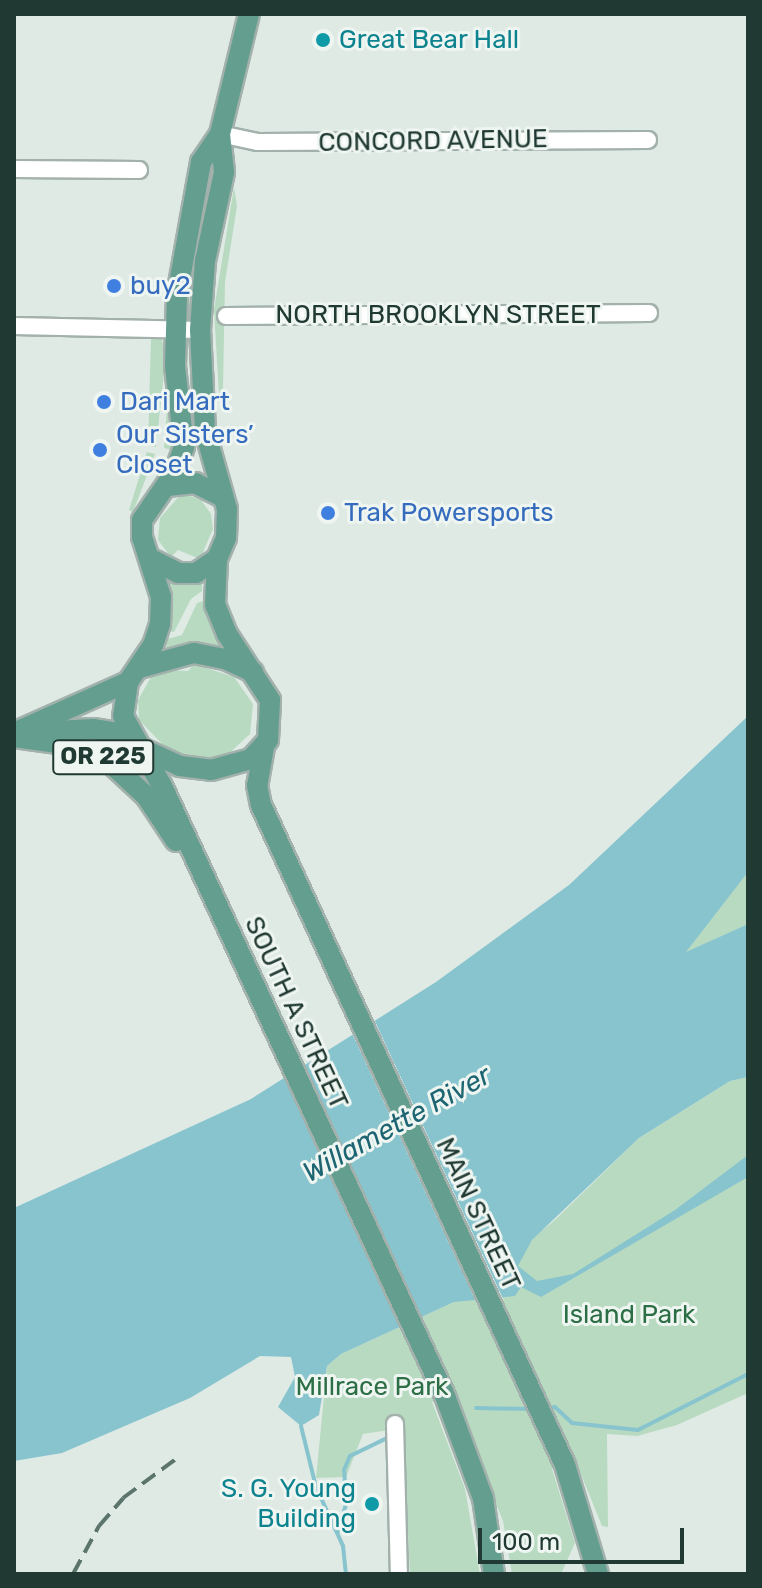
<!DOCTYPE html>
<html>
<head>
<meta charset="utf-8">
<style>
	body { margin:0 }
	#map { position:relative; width:762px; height:1588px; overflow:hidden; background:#dfeae5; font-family:Rubik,sans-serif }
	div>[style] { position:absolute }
	.green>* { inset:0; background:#b8dac1 }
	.water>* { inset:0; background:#88c4ce }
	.pier>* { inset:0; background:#dfeae5 }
	.stream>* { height:4px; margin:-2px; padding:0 2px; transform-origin:2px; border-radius:2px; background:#88c4ce }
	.roads { filter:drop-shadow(2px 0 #a2b1ac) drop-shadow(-2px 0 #a2b1ac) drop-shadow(0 2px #a2b1ac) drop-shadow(0 -2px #a2b1ac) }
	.minor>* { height:16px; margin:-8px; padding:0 8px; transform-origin:8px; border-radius:8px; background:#fff }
	.major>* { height:20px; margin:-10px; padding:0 10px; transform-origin:10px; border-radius:10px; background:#649e8e }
	.rail>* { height:4px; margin-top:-2px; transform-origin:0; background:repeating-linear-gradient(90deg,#5b756d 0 16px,transparent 0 24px) }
	.dots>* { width:22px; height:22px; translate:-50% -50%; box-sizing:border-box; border:4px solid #eff6f2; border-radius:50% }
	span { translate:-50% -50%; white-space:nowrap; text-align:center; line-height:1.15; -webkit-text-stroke:6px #eff6f2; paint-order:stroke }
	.shield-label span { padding:2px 6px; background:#eff6f2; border:2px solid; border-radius:6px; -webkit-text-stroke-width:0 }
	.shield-label { font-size:24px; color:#203932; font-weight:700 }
	.culture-label { font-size:26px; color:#0d838f }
	.left { translate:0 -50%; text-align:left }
	.right { translate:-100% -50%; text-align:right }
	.street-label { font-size:26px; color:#203932 }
	.shop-label { font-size:26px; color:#366cbe }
	.park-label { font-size:26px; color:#2c6e45 }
	.water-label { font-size:28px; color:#1d6572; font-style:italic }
	.frame { position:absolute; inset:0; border:16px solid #203932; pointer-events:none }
	.scale { position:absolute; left:478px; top:1528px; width:206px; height:36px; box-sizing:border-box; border:4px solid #203932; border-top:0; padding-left:10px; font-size:24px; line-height:28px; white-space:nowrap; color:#203932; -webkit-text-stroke:6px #eff6f2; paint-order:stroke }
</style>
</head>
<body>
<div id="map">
	<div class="green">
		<i style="clip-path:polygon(211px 156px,214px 169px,192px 309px,183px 309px)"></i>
		<i style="clip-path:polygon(234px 187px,237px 206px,225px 282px,223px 388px,219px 394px,214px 310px)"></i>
		<i style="clip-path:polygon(151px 337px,162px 340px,166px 354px,156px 447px,148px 445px)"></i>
		<i style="clip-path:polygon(172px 407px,174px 441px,172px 450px,164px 448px,167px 408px)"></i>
		<i style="clip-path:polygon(147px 452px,155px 454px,133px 512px,129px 510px)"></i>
		<i style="clip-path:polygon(182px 493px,201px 500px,211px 514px,213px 529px,200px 559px,178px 550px,171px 557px,158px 540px,160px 518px)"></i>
		<i style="clip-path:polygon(168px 579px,202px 580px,202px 591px,191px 599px,174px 632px,169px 631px)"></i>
		<i style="clip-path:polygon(203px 601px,225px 648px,166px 650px,167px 639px,182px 635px,197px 603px)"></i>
		<i style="clip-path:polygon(194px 664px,234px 677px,253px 704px,250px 734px,225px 757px,203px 760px,169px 751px,139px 720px,138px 700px,151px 677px,162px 670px,188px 671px)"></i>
		<i style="clip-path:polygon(99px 740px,120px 741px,152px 789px,96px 746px)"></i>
		<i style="clip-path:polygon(748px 872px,748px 924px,685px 953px,733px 887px)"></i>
		<i style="clip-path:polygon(748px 1077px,748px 1393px,677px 1425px,637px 1436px,607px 1434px,608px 1527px,602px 1526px,576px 1462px,552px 1469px,575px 1543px,561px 1574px,512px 1574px,503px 1521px,452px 1394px,432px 1402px,465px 1489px,480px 1574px,410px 1574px,403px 1428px,363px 1434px,346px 1477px,316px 1478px,327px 1366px,341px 1354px,454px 1302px,555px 1220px,639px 1138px,730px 1081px)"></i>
	</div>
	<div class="water">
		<i style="clip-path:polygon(748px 716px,748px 872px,686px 952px,748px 924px,748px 1077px,730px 1081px,639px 1138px,532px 1240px,518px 1266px,537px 1281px,573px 1274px,675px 1210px,748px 1155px,748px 1177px,541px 1297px,521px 1287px,515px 1296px,454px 1302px,341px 1354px,327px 1366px,319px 1415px,301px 1426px,278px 1407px,295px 1377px,291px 1357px,260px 1356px,190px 1398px,62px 1453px,14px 1461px,14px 1208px,251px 1099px,436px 982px,569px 885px)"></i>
	</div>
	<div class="pier">
		<i style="clip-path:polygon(373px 1017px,504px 1301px,477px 1304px,351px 1031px)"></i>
	</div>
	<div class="stream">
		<i style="left:476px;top:1408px;width:54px;rotate:1.1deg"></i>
		<i style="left:547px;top:1408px;width:8px;rotate:-7deg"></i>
		<i style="left:555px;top:1407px;width:23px;rotate:43deg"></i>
		<i style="left:572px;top:1423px;width:66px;rotate:6.1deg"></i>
		<i style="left:638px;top:1430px;width:123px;rotate:-27deg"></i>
		<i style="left:301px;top:1426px;width:63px;rotate:76.2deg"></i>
		<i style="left:316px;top:1487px;width:65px;rotate:65.4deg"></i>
		<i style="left:343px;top:1546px;width:28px;rotate:84deg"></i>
		<i style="left:338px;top:1532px;width:29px;rotate:-74deg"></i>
		<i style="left:346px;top:1504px;width:34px;rotate:-93deg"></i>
		<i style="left:344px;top:1470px;width:15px;rotate:-67deg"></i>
		<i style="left:350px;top:1456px;width:41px;rotate:-25.9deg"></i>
	</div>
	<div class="roads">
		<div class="minor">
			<i style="left:220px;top:134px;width:39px;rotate:12deg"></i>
			<i style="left:258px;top:142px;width:390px;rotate:-0.3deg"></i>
			<i style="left:14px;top:169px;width:125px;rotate:0.5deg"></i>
			<i style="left:226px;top:316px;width:423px;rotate:-0.4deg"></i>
			<i style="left:14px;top:326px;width:186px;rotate:1.2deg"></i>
			<i style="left:395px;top:1424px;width:150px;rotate:88.5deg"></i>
		</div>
		<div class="major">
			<i style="left:220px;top:134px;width:34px;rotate:124deg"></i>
			<i style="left:201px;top:162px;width:135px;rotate:100.2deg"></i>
			<i style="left:177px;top:295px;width:71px;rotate:91.6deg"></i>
			<i style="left:175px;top:366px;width:81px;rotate:83.7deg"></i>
			<i style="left:184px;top:447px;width:27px;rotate:110deg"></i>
			<i style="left:175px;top:472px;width:58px;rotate:124.5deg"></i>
			<i style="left:142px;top:520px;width:17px;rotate:90deg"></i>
			<i style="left:142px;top:537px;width:63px;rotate:72.4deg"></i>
			<i style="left:161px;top:597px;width:27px;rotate:92deg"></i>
			<i style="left:160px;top:624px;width:22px;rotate:108deg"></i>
			<i style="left:153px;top:645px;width:45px;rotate:124deg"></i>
			<i style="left:128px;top:682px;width:34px;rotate:98deg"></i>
			<i style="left:123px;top:716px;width:80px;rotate:60.9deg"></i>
			<i style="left:162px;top:786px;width:672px;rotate:65.11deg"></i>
			<i style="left:445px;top:1396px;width:109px;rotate:69.6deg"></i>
			<i style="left:483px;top:1498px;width:77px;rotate:81.8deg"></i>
			<i style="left:167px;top:486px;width:28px;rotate:-6deg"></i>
			<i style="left:195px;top:483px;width:29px;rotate:27deg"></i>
			<i style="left:149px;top:558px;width:33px;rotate:27deg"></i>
			<i style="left:178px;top:573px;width:18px"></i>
			<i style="left:196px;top:573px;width:25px;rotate:-34deg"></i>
			<i style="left:217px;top:559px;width:23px;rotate:-67deg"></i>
			<i style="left:226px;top:538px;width:29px;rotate:-88deg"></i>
			<i style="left:227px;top:509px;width:81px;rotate:-105.8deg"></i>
			<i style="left:205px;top:431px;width:101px;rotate:-92.8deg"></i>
			<i style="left:200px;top:330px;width:69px;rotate:-85.9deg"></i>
			<i style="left:205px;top:261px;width:91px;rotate:-77.9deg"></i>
			<i style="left:224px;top:172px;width:38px;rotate:-96deg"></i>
			<i style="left:220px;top:134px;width:123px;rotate:-76.4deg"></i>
			<i style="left:139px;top:668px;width:57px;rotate:-15.3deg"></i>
			<i style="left:194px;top:653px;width:32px;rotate:11deg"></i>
			<i style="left:225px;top:659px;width:31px;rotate:25deg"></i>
			<i style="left:38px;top:732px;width:55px;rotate:-3.1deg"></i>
			<i style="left:93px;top:729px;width:37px;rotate:9deg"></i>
			<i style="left:14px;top:733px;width:125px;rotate:-24.1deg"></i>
			<i style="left:14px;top:737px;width:59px;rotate:7.9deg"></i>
			<i style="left:72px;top:745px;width:37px;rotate:22deg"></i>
			<i style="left:106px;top:759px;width:54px;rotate:42.8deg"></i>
			<i style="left:146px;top:796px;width:54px;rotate:56.3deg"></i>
			<i style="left:139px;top:747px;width:45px;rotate:24.9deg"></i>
			<i style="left:180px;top:766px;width:31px;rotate:7deg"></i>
			<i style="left:211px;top:770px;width:41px;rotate:-15.4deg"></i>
			<i style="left:251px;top:759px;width:25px;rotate:-48deg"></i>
			<i style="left:268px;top:740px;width:40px;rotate:-87.1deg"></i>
			<i style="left:270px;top:700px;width:79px;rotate:-123.1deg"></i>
			<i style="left:227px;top:634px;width:31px;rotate:-112deg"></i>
			<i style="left:215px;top:605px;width:46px;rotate:-87.5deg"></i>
			<i style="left:264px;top:747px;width:39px;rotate:100deg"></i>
			<i style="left:257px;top:785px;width:20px;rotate:79deg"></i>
			<i style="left:261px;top:805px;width:727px;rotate:65.27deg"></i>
			<i style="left:565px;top:1465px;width:114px;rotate:73.2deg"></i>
		</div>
	</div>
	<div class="rail">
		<i style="left:73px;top:1574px;width:55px;rotate:-61.6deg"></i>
		<i style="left:99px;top:1526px;width:37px;rotate:-49deg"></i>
		<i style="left:123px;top:1498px;width:71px;rotate:-36.4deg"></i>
	</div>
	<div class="dots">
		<i style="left:323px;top:40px;background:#0f9aa8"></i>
		<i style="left:114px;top:286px;background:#3f7fe0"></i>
		<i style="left:104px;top:402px;background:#3f7fe0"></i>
		<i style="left:100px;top:450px;background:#3f7fe0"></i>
		<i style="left:328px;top:513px;background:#3f7fe0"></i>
		<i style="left:372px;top:1504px;background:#0f9aa8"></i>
	</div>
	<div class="shield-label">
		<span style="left:103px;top:757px">OR 225</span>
	</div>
	<div class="culture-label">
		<span class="left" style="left:339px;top:40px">Great Bear Hall</span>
		<span class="right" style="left:356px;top:1504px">S. G. Young<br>Building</span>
	</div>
	<div class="street-label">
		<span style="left:433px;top:141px;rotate:-1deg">CONCORD AVENUE</span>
		<span style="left:438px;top:315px">NORTH BROOKLYN STREET</span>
		<span style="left:296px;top:1013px;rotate:65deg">SOUTH A STREET</span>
		<span style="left:478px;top:1214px;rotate:65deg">MAIN STREET</span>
	</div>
	<div class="shop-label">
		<span class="left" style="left:130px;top:286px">buy2</span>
		<span class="left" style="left:120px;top:402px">Dari Mart</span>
		<span class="left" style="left:116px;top:450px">Our Sisters’<br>Closet</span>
		<span class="left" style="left:344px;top:513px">Trak Powersports</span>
	</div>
	<div class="park-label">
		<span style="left:629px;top:1315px">Island Park</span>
		<span style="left:372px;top:1387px">Millrace Park</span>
	</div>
	<div class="water-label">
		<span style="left:397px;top:1124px;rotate:-29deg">Willamette River</span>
	</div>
	<div class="frame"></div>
	<div class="scale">100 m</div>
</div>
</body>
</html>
